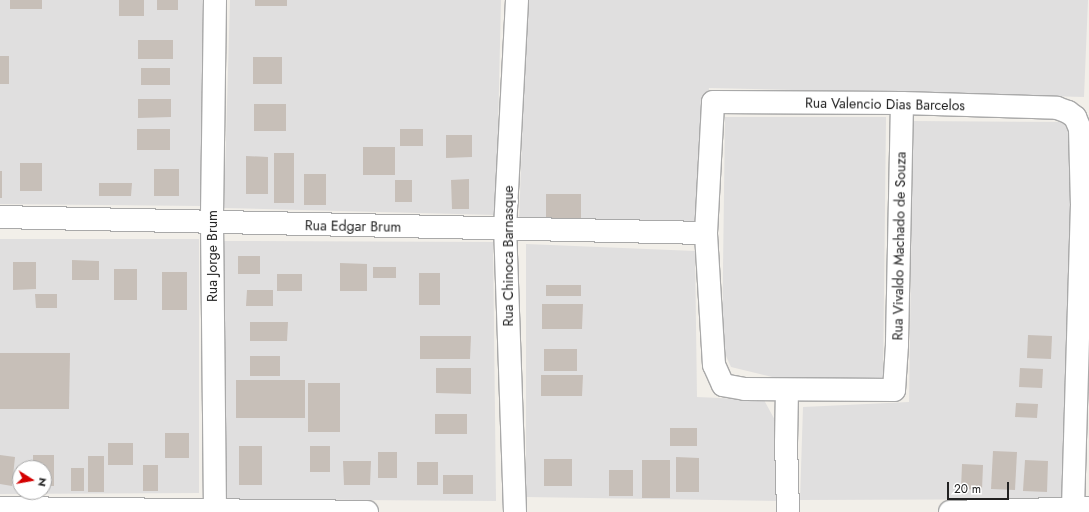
<!DOCTYPE html>
<html>
<head>
<meta charset="utf-8">
<style>
	body { margin:0 }
	#map { position:relative; width:1089px; height:512px; overflow:hidden; background:#f2efe9; font-family:Jost,sans-serif }
	div>[style] { position:absolute }
	.residential>* { inset:0; background:#e0dfdf }
	.building>* { inset:0; background:#c7bfb8 }
	.roads { filter:drop-shadow(1px 0 #a9a9a9) drop-shadow(-1px 0 #a9a9a9) drop-shadow(0 1px #a9a9a9) drop-shadow(0 -1px #a9a9a9) }
	.street>* { height:22px; margin:-11px; padding:0 11px; transform-origin:11px; border-radius:11px; background:#fff }
	span { translate:-50% -50%; white-space:nowrap; text-align:center; line-height:1.15; -webkit-text-stroke:4px #fff; paint-order:stroke }
	.street-label { font-size:14px; color:#222 }
	.north { position:absolute; left:12px; top:460px; width:40px; height:40px; box-sizing:border-box; background:#fff; border:1px solid #a7a7a7; border-radius:50%; rotate:101deg; font-size:11px; font-weight:700; line-height:16px; text-align:center; color:#222 }
	.north::after { content:''; display:block; margin:auto; width:14px; height:18px; background:#d40000; clip-path:polygon(50% 0,100% 100%,50% 72%,0 100%) }
	.scale { position:absolute; left:947px; top:482px; width:62px; height:18px; box-sizing:border-box; border:2px solid #222; border-top:0; padding-left:5px; font-size:12px; line-height:14px; white-space:nowrap; color:#222; -webkit-text-stroke:3px #fff; paint-order:stroke }
</style>
</head>
<body>
<div id="map">
	<div class="residential">
		<i style="clip-path:polygon(0 0,204px 0,201px 206px,0 204px)"></i>
		<i style="clip-path:polygon(230px 0,501px 0,496px 215px,224px 208px)"></i>
		<i style="clip-path:polygon(527px 0,1088px 0,1084px 97px,709px 88px,700px 224px,519px 222px)"></i>
		<i style="clip-path:polygon(725px 117px,886px 117px,883px 379px,788px 381px,731px 367px,722px 347px)"></i>
		<i style="clip-path:polygon(913px 121px,1072px 122px,1077px 195px,1064px 499px,800px 500px,803px 407px,909px 402px)"></i>
		<i style="clip-path:polygon(evenodd,0 239px,199px 239px,199px 493px,0 494px,0 239px,20px 468px,44px 468px,44px 492px,20px 492px,20px 468px)"></i>
		<i style="clip-path:polygon(224px 241px,493px 242px,496px 501px,226px 499px)"></i>
		<i style="clip-path:polygon(526px 244px,695px 251px,697px 397px,764px 400px,776px 422px,778px 501px,526px 497px)"></i>
	</div>
	<div class="building">
		<i style="clip-path:polygon(10px 0,42px 0,42px 9px,10px 9px)"></i>
		<i style="clip-path:polygon(119px 0,144px 0,144px 16px,119px 16px)"></i>
		<i style="clip-path:polygon(157px 0,178px 0,178px 10px,157px 10px)"></i>
		<i style="clip-path:polygon(255px 0,287px 0,287px 6px,255px 6px)"></i>
		<i style="clip-path:polygon(138px 40px,173px 40px,173px 59px,138px 59px)"></i>
		<i style="clip-path:polygon(0 56px,9px 56px,9px 84px,0 84px)"></i>
		<i style="clip-path:polygon(253px 57px,282px 57px,282px 84px,253px 84px)"></i>
		<i style="clip-path:polygon(141px 68px,170px 68px,170px 85px,141px 85px)"></i>
		<i style="clip-path:polygon(138px 99px,171px 99px,171px 117px,138px 118px)"></i>
		<i style="clip-path:polygon(254px 104px,286px 104px,286px 131px,254px 131px)"></i>
		<i style="clip-path:polygon(137px 129px,170px 129px,170px 150px,137px 150px)"></i>
		<i style="clip-path:polygon(400px 129px,423px 129px,423px 146px,400px 146px)"></i>
		<i style="clip-path:polygon(446px 135px,472px 135px,472px 157px,446px 158px)"></i>
		<i style="clip-path:polygon(363px 147px,395px 147px,395px 175px,363px 175px)"></i>
		<i style="clip-path:polygon(274px 153px,294px 153px,294px 203px,274px 203px)"></i>
		<i style="clip-path:polygon(246px 156px,268px 157px,268px 194px,246px 194px)"></i>
		<i style="clip-path:polygon(20px 163px,42px 163px,42px 191px,20px 191px)"></i>
		<i style="clip-path:polygon(154px 169px,179px 169px,179px 196px,154px 196px)"></i>
		<i style="clip-path:polygon(0 171px,2px 171px,2px 198px,0 198px)"></i>
		<i style="clip-path:polygon(304px 174px,326px 174px,326px 205px,304px 205px)"></i>
		<i style="clip-path:polygon(469px 179px,469px 209px,452px 209px,451px 180px)"></i>
		<i style="clip-path:polygon(395px 180px,412px 180px,412px 202px,395px 202px)"></i>
		<i style="clip-path:polygon(99px 183px,132px 183px,131px 196px,99px 196px)"></i>
		<i style="clip-path:polygon(546px 194px,581px 194px,581px 220px,546px 220px)"></i>
		<i style="clip-path:polygon(238px 256px,260px 256px,260px 274px,238px 274px)"></i>
		<i style="clip-path:polygon(72px 260px,99px 261px,99px 280px,72px 280px)"></i>
		<i style="clip-path:polygon(13px 262px,36px 262px,36px 289px,13px 290px)"></i>
		<i style="clip-path:polygon(340px 263px,367px 264px,367px 291px,340px 291px)"></i>
		<i style="clip-path:polygon(373px 267px,396px 267px,396px 278px,373px 278px)"></i>
		<i style="clip-path:polygon(114px 269px,137px 269px,137px 300px,114px 300px)"></i>
		<i style="clip-path:polygon(162px 272px,187px 272px,187px 310px,162px 310px)"></i>
		<i style="clip-path:polygon(419px 273px,440px 273px,440px 305px,419px 305px)"></i>
		<i style="clip-path:polygon(277px 274px,302px 274px,302px 291px,277px 291px)"></i>
		<i style="clip-path:polygon(546px 285px,581px 285px,581px 296px,546px 296px)"></i>
		<i style="clip-path:polygon(247px 290px,273px 290px,273px 306px,246px 306px)"></i>
		<i style="clip-path:polygon(35px 294px,57px 294px,57px 308px,36px 308px)"></i>
		<i style="clip-path:polygon(542px 304px,583px 304px,582px 329px,542px 329px)"></i>
		<i style="clip-path:polygon(250px 322px,288px 322px,287px 341px,250px 341px)"></i>
		<i style="clip-path:polygon(1028px 335px,1052px 336px,1051px 359px,1027px 358px)"></i>
		<i style="clip-path:polygon(420px 336px,471px 336px,470px 359px,420px 359px)"></i>
		<i style="clip-path:polygon(544px 349px,577px 349px,577px 371px,544px 371px)"></i>
		<i style="clip-path:polygon(0 353px,70px 353px,69px 409px,0 409px)"></i>
		<i style="clip-path:polygon(250px 356px,280px 356px,280px 376px,250px 376px)"></i>
		<i style="clip-path:polygon(436px 368px,471px 368px,471px 394px,436px 393px)"></i>
		<i style="clip-path:polygon(1020px 368px,1043px 369px,1042px 388px,1019px 387px)"></i>
		<i style="clip-path:polygon(541px 375px,583px 375px,582px 396px,541px 396px)"></i>
		<i style="clip-path:polygon(236px 380px,305px 380px,305px 418px,236px 418px)"></i>
		<i style="clip-path:polygon(308px 383px,340px 383px,340px 432px,308px 432px)"></i>
		<i style="clip-path:polygon(1016px 403px,1038px 404px,1037px 418px,1015px 417px)"></i>
		<i style="clip-path:polygon(435px 414px,467px 414px,467px 434px,435px 434px)"></i>
		<i style="clip-path:polygon(670px 428px,697px 428px,697px 446px,670px 446px)"></i>
		<i style="clip-path:polygon(165px 433px,189px 433px,189px 458px,165px 458px)"></i>
		<i style="clip-path:polygon(108px 443px,133px 443px,133px 465px,108px 465px)"></i>
		<i style="clip-path:polygon(239px 446px,262px 446px,262px 485px,239px 485px)"></i>
		<i style="clip-path:polygon(310px 446px,330px 446px,330px 472px,310px 472px)"></i>
		<i style="clip-path:polygon(993px 451px,1017px 452px,1015px 490px,991px 489px)"></i>
		<i style="clip-path:polygon(378px 452px,397px 452px,397px 478px,378px 478px)"></i>
		<i style="clip-path:polygon(0 455px,15px 457px,12px 486px,0 484px)"></i>
		<i style="clip-path:polygon(33px 455px,54px 455px,54px 486px,44px 486px,44px 468px,33px 468px)"></i>
		<i style="clip-path:polygon(88px 456px,104px 456px,104px 492px,88px 492px)"></i>
		<i style="clip-path:polygon(676px 457px,699px 458px,699px 492px,676px 492px)"></i>
		<i style="clip-path:polygon(544px 459px,572px 459px,572px 486px,544px 486px)"></i>
		<i style="clip-path:polygon(642px 460px,670px 460px,670px 498px,642px 498px)"></i>
		<i style="clip-path:polygon(1025px 460px,1048px 461px,1047px 492px,1023px 491px)"></i>
		<i style="clip-path:polygon(343px 461px,371px 461px,370px 485px,344px 485px)"></i>
		<i style="clip-path:polygon(417px 462px,438px 462px,438px 485px,417px 485px)"></i>
		<i style="clip-path:polygon(962px 464px,983px 465px,982px 490px,961px 489px)"></i>
		<i style="clip-path:polygon(143px 465px,158px 465px,158px 491px,143px 491px)"></i>
		<i style="clip-path:polygon(71px 468px,84px 468px,84px 491px,71px 491px)"></i>
		<i style="clip-path:polygon(609px 470px,633px 470px,633px 496px,609px 496px)"></i>
		<i style="clip-path:polygon(443px 475px,473px 475px,473px 494px,443px 494px)"></i>
	</div>
	<div class="roads">
		<div class="street">
			<i style="left:215px;top:0;width:223px;rotate:90.8deg"></i>
			<i style="left:212px;top:223px;width:289px;rotate:89.4deg"></i>
			<i style="left:902px;top:103px;width:242px;rotate:91.2deg"></i>
			<i style="left:897px;top:345px;width:45px;rotate:93.8deg"></i>
			<i style="left:894px;top:390px;width:149px;rotate:-179.6deg"></i>
			<i style="left:745px;top:389px;width:22px;rotate:-170deg"></i>
			<i style="left:723px;top:385px;width:22px;rotate:-114deg"></i>
			<i style="left:714px;top:365px;width:132px;rotate:-93.5deg"></i>
			<i style="left:706px;top:233px;width:131px;rotate:-86.9deg"></i>
			<i style="left:713px;top:102px;width:189px;rotate:0.3deg"></i>
			<i style="left:902px;top:103px;width:155px;rotate:1.8deg"></i>
			<i style="left:1057px;top:108px;width:12px;rotate:20deg"></i>
			<i style="left:1068px;top:112px;width:9px;rotate:36deg"></i>
			<i style="left:1075px;top:117px;width:13px;rotate:67deg"></i>
			<i style="left:1080px;top:129px;width:75px;rotate:88.5deg"></i>
			<i style="left:1082px;top:204px;width:308px;rotate:91.7deg"></i>
			<i style="left:0;top:217px;width:706px;rotate:1.3deg"></i>
			<i style="left:787px;top:390px;width:53px;rotate:91.1deg"></i>
			<i style="left:786px;top:443px;width:69px;rotate:88.3deg"></i>
			<i style="left:0;top:508px;width:367px;rotate:0.6deg"></i>
			<i style="left:515px;top:512px;width:283px;rotate:-92deg"></i>
			<i style="left:505px;top:229px;width:229px;rotate:-87deg"></i>
			<i style="left:950px;top:512px;width:139px;rotate:-1.6deg"></i>
		</div>
	</div>
	<div class="street-label">
		<span style="left:885px;top:104px;rotate:1deg">Rua Valencio Dias Barcelos</span>
		<span style="left:353px;top:226px;rotate:1deg">Rua Edgar Brum</span>
		<span style="left:899px;top:246px;rotate:-89deg">Rua Vivaldo Machado de Souza</span>
		<span style="left:212px;top:256px;rotate:-90deg">Rua Jorge Brum</span>
		<span style="left:508px;top:256px;rotate:-90deg">Rua Chinoca Barnasque</span>
	</div>
	<div class="north">N</div>
	<div class="scale">20 m</div>
</div>
</body>
</html>
